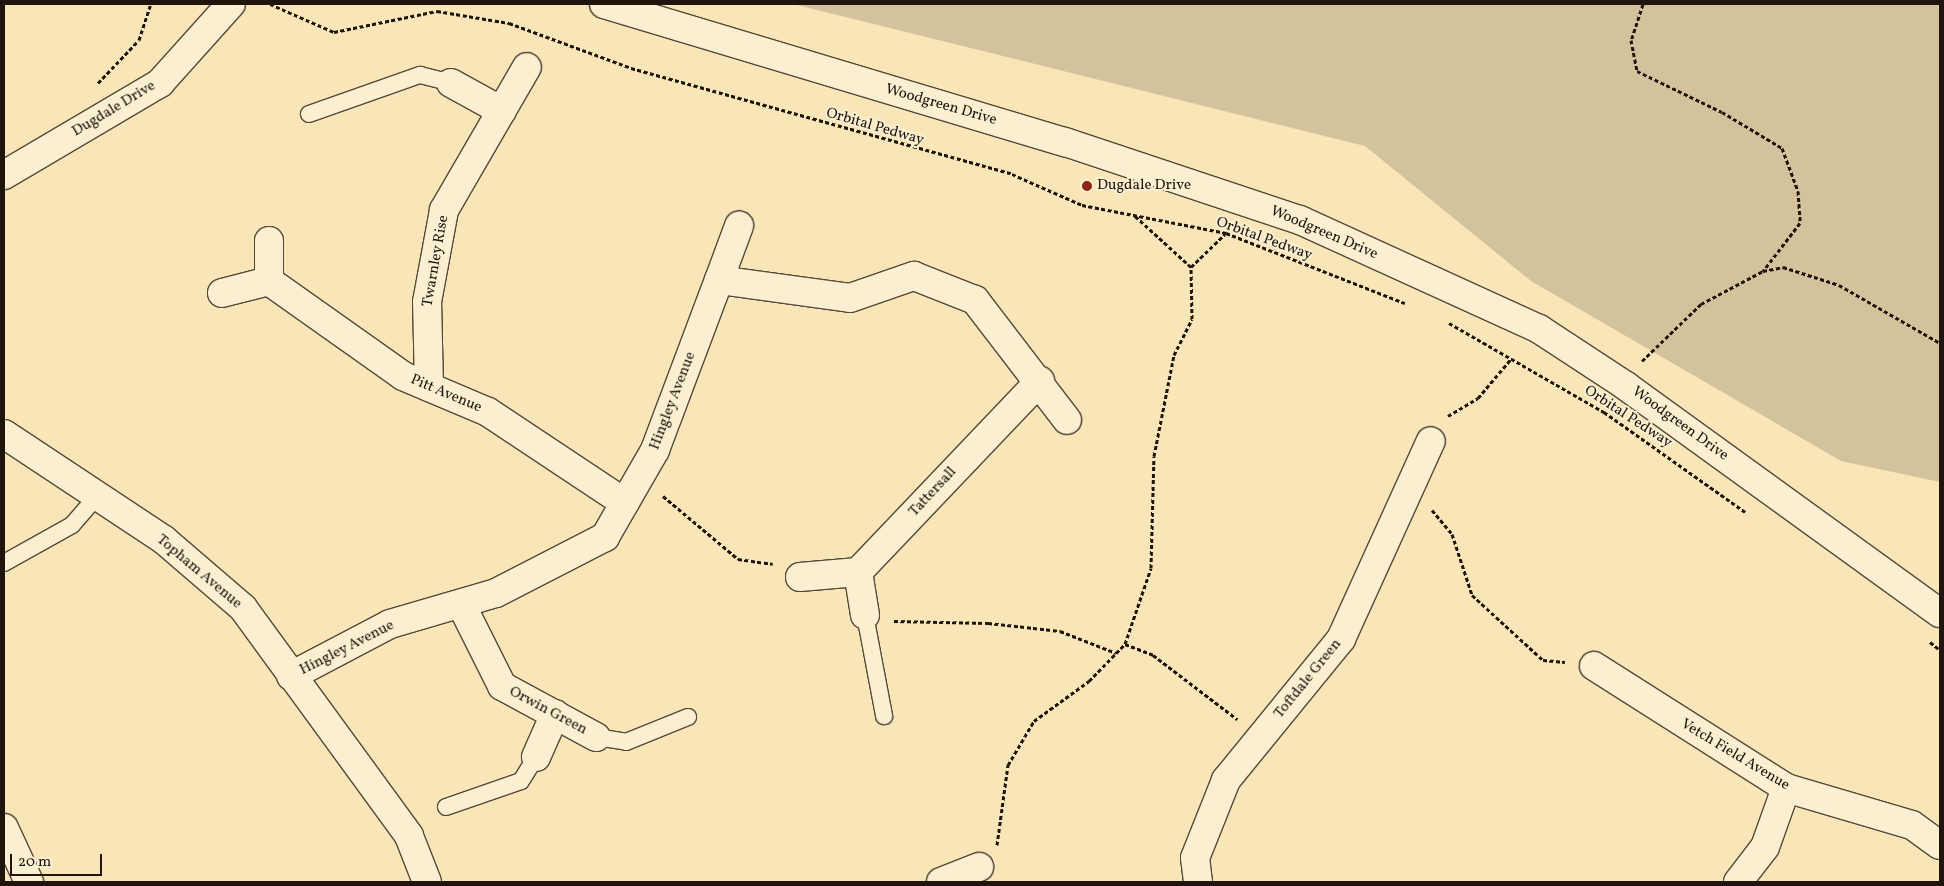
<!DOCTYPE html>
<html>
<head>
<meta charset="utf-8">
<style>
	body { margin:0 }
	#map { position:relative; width:1944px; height:886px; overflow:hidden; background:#f8e6b8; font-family:Vollkorn,serif }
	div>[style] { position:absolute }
	.green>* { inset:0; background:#d3c29b }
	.path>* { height:3px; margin-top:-1.5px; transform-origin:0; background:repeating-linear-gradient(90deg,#1f150d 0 4px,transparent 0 6.5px) }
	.roads { filter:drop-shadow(1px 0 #554938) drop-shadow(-1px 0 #554938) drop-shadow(0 1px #554938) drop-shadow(0 -1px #554938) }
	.lane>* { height:16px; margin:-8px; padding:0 8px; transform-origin:8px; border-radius:8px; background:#faefd1 }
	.street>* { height:28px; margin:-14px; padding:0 14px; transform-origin:14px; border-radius:14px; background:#faefd1 }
	.secondary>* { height:28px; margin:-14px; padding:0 14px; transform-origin:14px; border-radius:14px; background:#faefd1 }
	.dots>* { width:14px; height:14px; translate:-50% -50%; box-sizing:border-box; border:2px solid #faefd1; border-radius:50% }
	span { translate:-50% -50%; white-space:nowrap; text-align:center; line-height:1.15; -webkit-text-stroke:4px #faefd1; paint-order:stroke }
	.street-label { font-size:15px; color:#1f150d }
	.poi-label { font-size:15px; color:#1f150d }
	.left { translate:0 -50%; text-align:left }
	.frame { position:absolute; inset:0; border:5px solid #1f150d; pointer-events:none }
	.scale { position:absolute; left:10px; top:854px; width:92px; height:22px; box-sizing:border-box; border:2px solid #1f150d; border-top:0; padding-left:6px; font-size:15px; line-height:18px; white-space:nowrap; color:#1f150d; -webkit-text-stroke:4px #faefd1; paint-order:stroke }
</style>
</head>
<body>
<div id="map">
	<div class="green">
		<i style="clip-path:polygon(793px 4px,1940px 4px,1940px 482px,1841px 461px,1531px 281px,1365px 146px)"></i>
	</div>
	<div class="path">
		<i style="left:270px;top:4px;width:70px;rotate:23.6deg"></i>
		<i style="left:334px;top:32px;width:105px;rotate:-11.5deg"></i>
		<i style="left:437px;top:11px;width:73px;rotate:9.5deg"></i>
		<i style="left:509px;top:23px;width:130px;rotate:20.2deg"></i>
		<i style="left:631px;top:68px;width:395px;rotate:15.5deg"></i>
		<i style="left:1012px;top:174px;width:77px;rotate:23.9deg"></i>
		<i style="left:1082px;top:205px;width:147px;rotate:11deg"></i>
		<i style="left:1226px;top:233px;width:192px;rotate:21.4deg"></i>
		<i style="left:1643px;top:4px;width:38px;rotate:108deg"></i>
		<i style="left:1631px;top:40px;width:32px;rotate:79deg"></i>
		<i style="left:1637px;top:71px;width:94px;rotate:25.8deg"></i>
		<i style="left:1722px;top:112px;width:70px;rotate:31deg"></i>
		<i style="left:1782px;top:148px;width:46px;rotate:69.6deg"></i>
		<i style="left:1798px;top:191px;width:32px;rotate:86deg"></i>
		<i style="left:1800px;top:223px;width:61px;rotate:127.6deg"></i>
		<i style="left:98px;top:83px;width:59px;rotate:-46.4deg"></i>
		<i style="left:139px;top:40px;width:38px;rotate:-72deg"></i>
		<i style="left:1191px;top:267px;width:47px;rotate:-44.1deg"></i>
		<i style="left:1449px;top:323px;width:179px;rotate:29.9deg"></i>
		<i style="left:1604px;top:412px;width:173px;rotate:35.3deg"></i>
		<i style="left:1642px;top:361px;width:82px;rotate:-44deg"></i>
		<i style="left:1701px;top:304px;width:70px;rotate:-28deg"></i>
		<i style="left:1763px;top:271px;width:20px;rotate:-11deg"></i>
		<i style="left:1783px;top:267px;width:59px;rotate:17.8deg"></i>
		<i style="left:1839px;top:285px;width:116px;rotate:29.9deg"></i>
		<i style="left:1448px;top:416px;width:35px;rotate:-31deg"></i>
		<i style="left:1478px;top:398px;width:51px;rotate:-49.8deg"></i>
		<i style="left:663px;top:496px;width:98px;rotate:40deg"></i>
		<i style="left:738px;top:559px;width:35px;rotate:8deg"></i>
		<i style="left:1432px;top:510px;width:31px;rotate:50deg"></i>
		<i style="left:1452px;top:534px;width:64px;rotate:71.8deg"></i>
		<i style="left:1472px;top:595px;width:96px;rotate:42.5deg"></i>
		<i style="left:1543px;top:660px;width:22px;rotate:5deg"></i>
		<i style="left:894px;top:621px;width:94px;rotate:1.2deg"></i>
		<i style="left:988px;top:623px;width:72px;rotate:6.3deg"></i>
		<i style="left:1060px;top:631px;width:60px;rotate:21.4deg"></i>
		<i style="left:1930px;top:642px;width:13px;rotate:39deg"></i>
		<i style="left:1125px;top:644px;width:30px;rotate:21deg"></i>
		<i style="left:1153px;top:655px;width:106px;rotate:37.3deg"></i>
		<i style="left:997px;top:845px;width:81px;rotate:-82.2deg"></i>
		<i style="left:1008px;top:765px;width:51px;rotate:-59.4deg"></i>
		<i style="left:1034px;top:721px;width:68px;rotate:-36deg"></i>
		<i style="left:1089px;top:681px;width:52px;rotate:-45.8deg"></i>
		<i style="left:1125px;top:644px;width:80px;rotate:-71.1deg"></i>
		<i style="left:1151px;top:568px;width:112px;rotate:-88.5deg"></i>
		<i style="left:1154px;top:456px;width:103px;rotate:-78.8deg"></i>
		<i style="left:1174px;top:355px;width:40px;rotate:-63.4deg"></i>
		<i style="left:1192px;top:319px;width:52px;rotate:-91.1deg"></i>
		<i style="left:1191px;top:267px;width:77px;rotate:-137.6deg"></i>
	</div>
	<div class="roads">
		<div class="lane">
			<i style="left:309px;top:114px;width:118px;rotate:-19.4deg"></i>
			<i style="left:420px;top:75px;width:32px;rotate:14deg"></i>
			<i style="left:4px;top:563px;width:78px;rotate:-29.2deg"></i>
			<i style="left:72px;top:525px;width:37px;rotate:-49deg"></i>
			<i style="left:865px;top:615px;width:103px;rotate:79.3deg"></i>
			<i style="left:596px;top:737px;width:30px;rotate:9deg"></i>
			<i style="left:626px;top:742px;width:67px;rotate:-22deg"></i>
			<i style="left:446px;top:807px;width:79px;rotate:-19.1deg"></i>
			<i style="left:521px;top:781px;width:28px;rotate:-58deg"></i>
		</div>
		<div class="street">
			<i style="left:451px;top:83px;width:58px;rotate:28.8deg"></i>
			<i style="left:719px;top:280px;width:58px;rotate:-69.7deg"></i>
			<i style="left:269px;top:281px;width:164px;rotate:35.3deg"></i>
			<i style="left:403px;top:376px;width:92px;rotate:23deg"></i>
			<i style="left:488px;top:412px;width:164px;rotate:33.6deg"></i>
			<i style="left:222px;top:293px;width:49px;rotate:-14.3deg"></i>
			<i style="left:269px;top:281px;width:40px;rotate:-90deg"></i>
			<i style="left:429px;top:387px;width:85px;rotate:-91.3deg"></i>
			<i style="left:427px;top:302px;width:94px;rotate:-79.5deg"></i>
			<i style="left:444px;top:210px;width:165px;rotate:-59.9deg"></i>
			<i style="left:4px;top:434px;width:192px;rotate:33.5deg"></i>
			<i style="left:164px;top:540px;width:104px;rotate:40.7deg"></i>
			<i style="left:243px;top:608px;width:282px;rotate:53.9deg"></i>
			<i style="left:409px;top:836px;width:49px;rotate:68.6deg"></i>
			<i style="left:800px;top:577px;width:58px;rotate:-4.9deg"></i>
			<i style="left:461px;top:604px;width:92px;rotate:63.4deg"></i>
			<i style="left:502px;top:686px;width:107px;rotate:28.5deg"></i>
			<i style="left:865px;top:615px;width:44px;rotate:-99.2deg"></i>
			<i style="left:858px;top:572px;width:264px;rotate:-46.4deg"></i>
			<i style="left:1594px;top:666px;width:227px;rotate:32.4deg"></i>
			<i style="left:1786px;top:788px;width:131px;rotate:16.4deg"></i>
			<i style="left:1912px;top:825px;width:34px;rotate:36deg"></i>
			<i style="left:291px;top:676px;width:112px;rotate:-27.7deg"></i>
			<i style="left:390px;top:624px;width:110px;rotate:-16.3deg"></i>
			<i style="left:496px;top:593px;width:123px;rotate:-27.2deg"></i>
			<i style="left:605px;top:537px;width:100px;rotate:-60.1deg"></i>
			<i style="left:655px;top:450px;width:182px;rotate:-69.4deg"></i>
			<i style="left:719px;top:280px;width:132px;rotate:7.8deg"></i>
			<i style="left:850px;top:298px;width:68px;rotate:-19deg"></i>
			<i style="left:914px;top:276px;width:66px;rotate:21.5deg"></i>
			<i style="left:975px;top:300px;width:151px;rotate:52.5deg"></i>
			<i style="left:536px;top:757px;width:47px;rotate:-66.2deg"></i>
			<i style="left:4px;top:828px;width:60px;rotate:65.2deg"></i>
			<i style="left:941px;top:882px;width:41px;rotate:-21.5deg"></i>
			<i style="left:1198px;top:882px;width:24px;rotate:-97deg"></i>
			<i style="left:1195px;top:858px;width:84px;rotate:-68.3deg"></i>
			<i style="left:1226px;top:780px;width:182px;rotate:-50.8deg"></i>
			<i style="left:1341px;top:639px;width:217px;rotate:-65.6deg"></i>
			<i style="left:1738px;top:882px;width:44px;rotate:-52.4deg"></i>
			<i style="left:1765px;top:847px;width:63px;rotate:-70.4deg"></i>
		</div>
		<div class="secondary">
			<i style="left:604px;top:4px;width:481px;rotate:16.7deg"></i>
			<i style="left:1065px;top:142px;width:248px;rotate:18.4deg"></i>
			<i style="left:1300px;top:220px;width:263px;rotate:24.5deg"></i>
			<i style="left:1539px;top:329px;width:104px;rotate:33.2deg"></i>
			<i style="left:1626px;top:386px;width:387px;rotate:35.9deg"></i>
			<i style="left:4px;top:175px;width:181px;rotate:-30.5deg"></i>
			<i style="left:160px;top:83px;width:106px;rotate:-48.1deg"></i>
		</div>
	</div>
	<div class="dots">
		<i style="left:1087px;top:186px;background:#8f2418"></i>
	</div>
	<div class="street-label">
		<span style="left:941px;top:105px;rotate:16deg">Woodgreen Drive</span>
		<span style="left:114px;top:109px;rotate:-31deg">Dugdale Drive</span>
		<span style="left:875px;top:127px;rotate:16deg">Orbital Pedway</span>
		<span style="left:1324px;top:233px;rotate:23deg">Woodgreen Drive</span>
		<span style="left:1264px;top:239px;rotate:20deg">Orbital Pedway</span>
		<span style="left:436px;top:261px;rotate:-80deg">Twarnley Rise</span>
		<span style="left:446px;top:394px;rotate:23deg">Pitt Avenue</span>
		<span style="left:673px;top:401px;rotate:-69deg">Hingley Avenue</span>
		<span style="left:1628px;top:417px;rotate:33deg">Orbital Pedway</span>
		<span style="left:1680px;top:424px;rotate:36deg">Woodgreen Drive</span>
		<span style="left:933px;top:492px;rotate:-47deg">Tattersall</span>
		<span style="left:199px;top:572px;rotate:40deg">Topham Avenue</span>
		<span style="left:347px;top:648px;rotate:-27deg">Hingley Avenue</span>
		<span style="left:1308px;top:679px;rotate:-51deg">Toftdale Green</span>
		<span style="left:548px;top:711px;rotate:28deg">Orwin Green</span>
		<span style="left:1735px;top:755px;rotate:31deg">Vetch Field Avenue</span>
	</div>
	<div class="poi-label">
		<span class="left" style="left:1097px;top:186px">Dugdale Drive</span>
	</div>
	<div class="frame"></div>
	<div class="scale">20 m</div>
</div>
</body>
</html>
